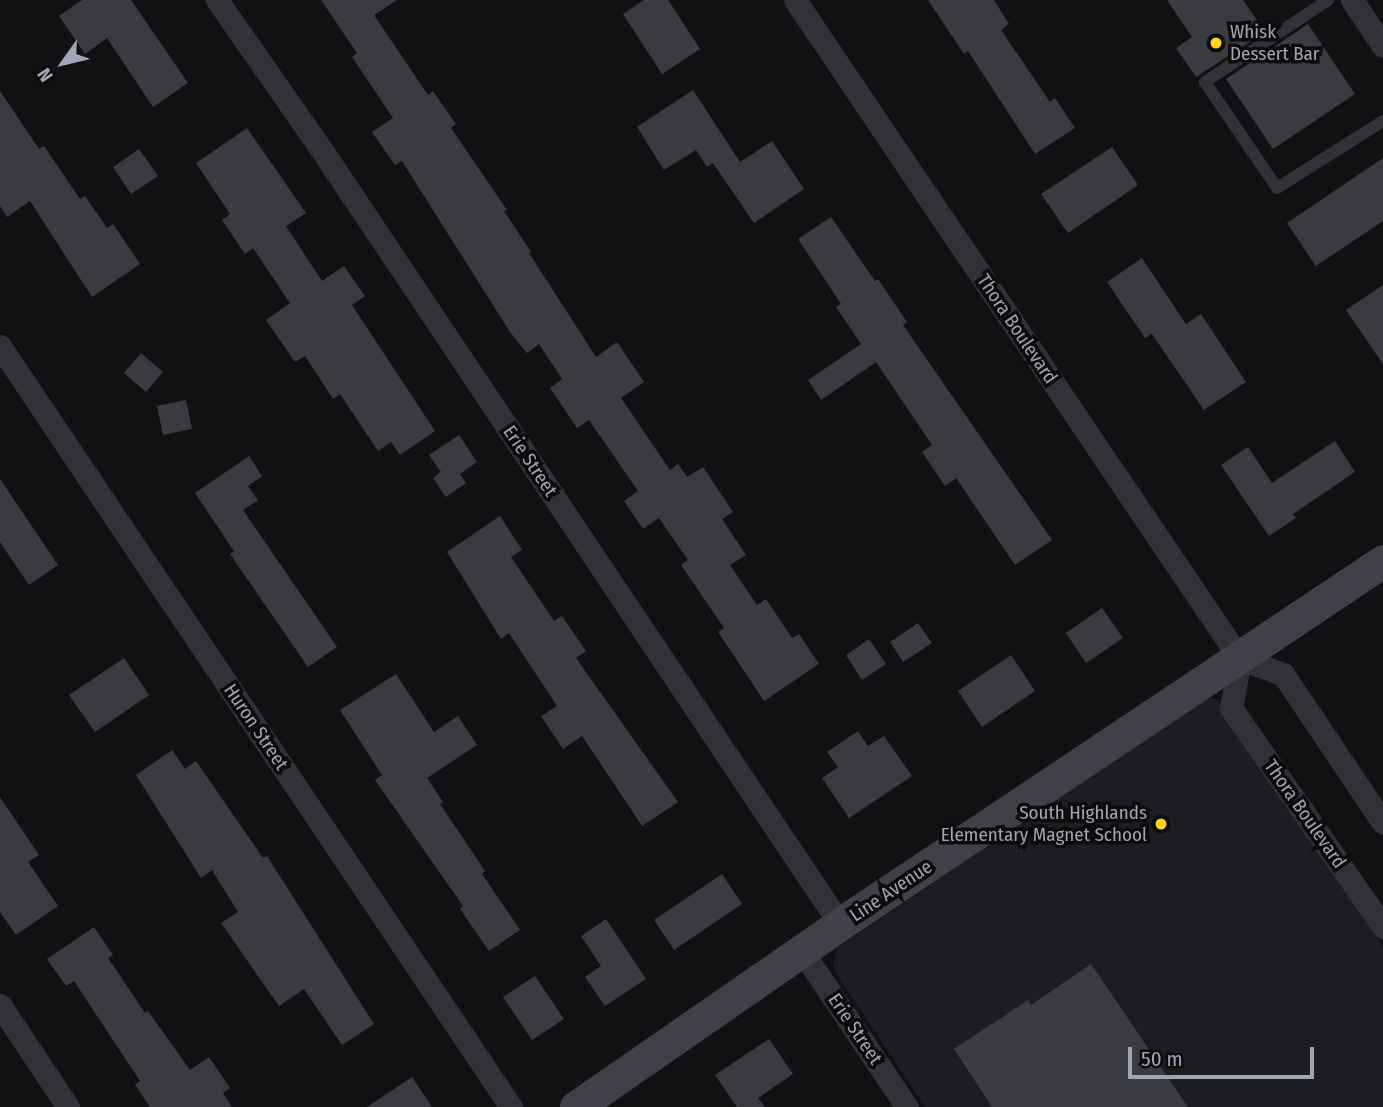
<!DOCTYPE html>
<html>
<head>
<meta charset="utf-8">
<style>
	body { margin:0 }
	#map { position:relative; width:1383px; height:1107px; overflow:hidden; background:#111113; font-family:"Fira Sans Condensed",sans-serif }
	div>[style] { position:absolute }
	.built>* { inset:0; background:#1c1d20 }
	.building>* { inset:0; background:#3a3b41 }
	.service>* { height:12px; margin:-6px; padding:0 6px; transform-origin:6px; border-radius:6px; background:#313138 }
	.minor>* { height:23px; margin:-11.5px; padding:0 11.5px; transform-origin:11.5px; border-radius:11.5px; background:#313138 }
	.secondary>* { height:33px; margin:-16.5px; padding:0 16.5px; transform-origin:16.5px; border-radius:16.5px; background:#3f4048 }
	.dots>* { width:19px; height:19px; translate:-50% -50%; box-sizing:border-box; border:4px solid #0c0c0d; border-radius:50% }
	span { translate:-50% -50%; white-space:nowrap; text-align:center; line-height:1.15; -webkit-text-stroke:7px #0c0c0d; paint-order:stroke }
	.poi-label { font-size:19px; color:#a0a4b5 }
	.left { translate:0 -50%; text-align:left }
	.right { translate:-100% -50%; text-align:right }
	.street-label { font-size:19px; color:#a0a4b5 }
	.north { position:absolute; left:28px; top:28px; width:70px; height:70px; -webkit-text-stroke:5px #0c0c0d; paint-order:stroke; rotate:236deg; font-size:19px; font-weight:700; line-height:28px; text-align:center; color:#a0a4b5 }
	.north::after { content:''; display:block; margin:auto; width:24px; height:32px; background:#a0a4b5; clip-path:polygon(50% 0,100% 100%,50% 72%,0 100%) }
	.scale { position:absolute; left:1128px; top:1047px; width:186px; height:32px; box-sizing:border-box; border:4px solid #a0a4b5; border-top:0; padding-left:9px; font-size:21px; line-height:24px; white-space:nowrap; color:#a0a4b5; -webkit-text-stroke:5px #0c0c0d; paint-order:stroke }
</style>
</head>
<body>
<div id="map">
	<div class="built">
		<i style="clip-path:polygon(1213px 698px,1218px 700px,1383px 947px,1383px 1107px,925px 1107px,837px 975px,833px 966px,837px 948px,1206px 699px)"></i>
	</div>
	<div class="building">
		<i style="clip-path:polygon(82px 0,131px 0,188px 83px,153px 107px,107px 38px,85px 54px,59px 16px)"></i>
		<i style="clip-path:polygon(321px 0,397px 0,374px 15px,428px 95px,433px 91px,456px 124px,451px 128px,507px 210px,504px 211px,531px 252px,529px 253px,596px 357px,617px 342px,644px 382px,621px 398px,670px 470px,678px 464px,687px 477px,703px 467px,733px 512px,722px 519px,746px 555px,730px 565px,757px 605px,766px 599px,792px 638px,799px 634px,819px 664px,764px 701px,718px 632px,724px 628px,681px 565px,688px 560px,659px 518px,643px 529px,624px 501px,638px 491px,589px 420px,577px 428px,550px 388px,562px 379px,539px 344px,527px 353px,510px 332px,402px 161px,395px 165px,372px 132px,393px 118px,352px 57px,357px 53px)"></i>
		<i style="clip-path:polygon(644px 0,668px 0,700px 49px,662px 74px,623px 14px)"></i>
		<i style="clip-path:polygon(928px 0,994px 0,1009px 24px,1001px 30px,1050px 102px,1055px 98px,1075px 128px,1035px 154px,968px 51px,964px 54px)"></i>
		<i style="clip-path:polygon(1167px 0,1243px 0,1265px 32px,1196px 77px,1176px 48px,1192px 37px)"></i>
		<i style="clip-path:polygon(1308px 24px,1355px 94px,1273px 149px,1226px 79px)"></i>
		<i style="clip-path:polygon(693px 90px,740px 162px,772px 141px,804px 189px,754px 223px,713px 163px,707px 167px,696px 150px,664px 170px,637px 127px)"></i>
		<i style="clip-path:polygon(0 91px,39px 149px,44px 146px,80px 199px,85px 196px,107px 228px,113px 224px,140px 264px,92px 297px,30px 201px,7px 217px,0 206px)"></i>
		<i style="clip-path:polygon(247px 128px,306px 213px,286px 226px,322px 281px,344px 266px,365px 296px,352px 305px,435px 431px,400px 455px,391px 442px,378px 451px,340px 394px,333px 399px,305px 356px,295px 362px,266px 320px,290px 303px,253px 248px,245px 254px,222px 220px,230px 214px,196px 163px)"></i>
		<i style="clip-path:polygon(1112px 147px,1138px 185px,1068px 233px,1041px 194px)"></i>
		<i style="clip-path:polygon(139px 149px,158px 176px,131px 194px,113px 167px)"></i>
		<i style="clip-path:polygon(1383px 158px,1383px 221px,1316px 266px,1287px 223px)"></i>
		<i style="clip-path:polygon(831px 217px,875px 281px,878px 279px,907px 322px,903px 325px,1052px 540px,1015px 565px,956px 478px,945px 486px,922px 452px,932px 445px,876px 362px,821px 400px,808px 380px,861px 344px,836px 307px,841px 304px,798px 239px)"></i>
		<i style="clip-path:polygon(1142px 258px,1186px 324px,1201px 314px,1246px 382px,1204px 410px,1152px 334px,1145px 338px,1107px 282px)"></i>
		<i style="clip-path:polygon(1383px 285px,1383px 364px,1346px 310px)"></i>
		<i style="clip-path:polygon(141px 353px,163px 372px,146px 392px,124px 373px)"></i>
		<i style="clip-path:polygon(186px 400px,192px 429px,163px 435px,157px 406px)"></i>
		<i style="clip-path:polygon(459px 435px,477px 462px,460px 474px,466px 483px,446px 497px,433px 478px,441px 472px,429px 455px)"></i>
		<i style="clip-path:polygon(1335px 441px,1355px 472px,1293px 514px,1296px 518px,1269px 536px,1221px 465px,1248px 447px,1272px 483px)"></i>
		<i style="clip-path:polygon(249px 456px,262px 476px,248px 486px,258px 500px,243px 510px,337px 647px,308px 667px,230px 554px,234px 551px,195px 493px)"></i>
		<i style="clip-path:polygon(0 479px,58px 565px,29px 585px,0 542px)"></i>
		<i style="clip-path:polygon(500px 516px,522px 550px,511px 557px,554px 621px,562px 616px,586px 651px,576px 658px,678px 802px,642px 826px,582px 736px,563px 749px,541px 716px,557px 706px,509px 633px,501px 639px,447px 552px)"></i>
		<i style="clip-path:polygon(1102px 608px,1123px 638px,1086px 663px,1066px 633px)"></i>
		<i style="clip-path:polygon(918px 623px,932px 643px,903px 662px,890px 642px)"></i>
		<i style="clip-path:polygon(869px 639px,886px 664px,862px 680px,846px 655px)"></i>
		<i style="clip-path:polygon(1011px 655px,1035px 691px,982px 727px,958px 691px)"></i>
		<i style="clip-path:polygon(124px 658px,149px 695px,95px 732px,69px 695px)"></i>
		<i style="clip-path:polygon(396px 674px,434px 732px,458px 716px,477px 745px,427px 778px,443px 802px,440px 804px,485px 871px,482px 874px,520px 930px,489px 951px,460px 909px,463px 906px,375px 780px,382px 775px,340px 710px)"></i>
		<i style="clip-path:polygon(858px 731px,868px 746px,884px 736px,912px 776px,849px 818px,822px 778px,838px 767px,827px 752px)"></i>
		<i style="clip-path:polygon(172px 750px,185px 769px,196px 761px,263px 858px,267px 856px,374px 1024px,342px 1045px,304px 989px,279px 1006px,221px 923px,238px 912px,212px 870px,201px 878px,136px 775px)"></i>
		<i style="clip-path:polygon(0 797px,39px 855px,28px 862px,58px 906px,16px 935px,0 912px)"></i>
		<i style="clip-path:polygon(722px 874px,742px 904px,674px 950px,654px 920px)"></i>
		<i style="clip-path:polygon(606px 919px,646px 979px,605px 1006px,585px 977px,601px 966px,581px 936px)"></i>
		<i style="clip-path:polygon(94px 927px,113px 955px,108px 958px,145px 1013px,148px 1011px,190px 1070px,209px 1057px,230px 1088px,223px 1093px,232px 1107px,150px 1107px,135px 1085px,140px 1081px,74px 981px,66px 986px,47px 959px)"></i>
		<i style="clip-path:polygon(1091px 964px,1188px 1107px,992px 1107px,954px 1049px,1028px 1000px,1031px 1005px)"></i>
		<i style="clip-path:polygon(535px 976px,564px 1019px,532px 1040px,503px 997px)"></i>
		<i style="clip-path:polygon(769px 1039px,793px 1074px,758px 1098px,765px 1107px,737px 1107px,715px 1075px)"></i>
		<i style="clip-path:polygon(412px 1077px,432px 1107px,367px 1107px)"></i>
	</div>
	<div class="service">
		<i style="left:1328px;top:0;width:148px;rotate:146.3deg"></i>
		<i style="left:1205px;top:82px;width:128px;rotate:55.8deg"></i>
		<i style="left:1277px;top:188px;width:125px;rotate:-32.3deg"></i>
	</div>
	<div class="minor">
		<i style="left:217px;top:0;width:189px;rotate:55.1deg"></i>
		<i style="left:325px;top:155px;width:926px;rotate:56.19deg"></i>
		<i style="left:795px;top:0;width:795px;rotate:55.97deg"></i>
		<i style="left:1240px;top:659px;width:46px;rotate:19.2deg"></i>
		<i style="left:1283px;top:674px;width:179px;rotate:56.1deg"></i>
		<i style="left:1352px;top:0;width:55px;rotate:56deg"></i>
		<i style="left:0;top:346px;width:917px;rotate:56.12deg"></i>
		<i style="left:1240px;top:659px;width:50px;rotate:100.4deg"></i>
		<i style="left:1231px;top:708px;width:267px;rotate:55.2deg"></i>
		<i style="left:802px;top:951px;width:188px;rotate:56.1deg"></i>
		<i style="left:0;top:1005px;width:123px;rotate:56.3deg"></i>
	</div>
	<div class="secondary">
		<i style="left:576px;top:1107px;width:321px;rotate:-34.7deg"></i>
		<i style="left:840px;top:924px;width:653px;rotate:-33.76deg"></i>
	</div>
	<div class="dots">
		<i style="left:1216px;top:43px;background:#ffd51c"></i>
		<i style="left:1161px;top:824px;background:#ffd51c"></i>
	</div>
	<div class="poi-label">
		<span class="left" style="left:1230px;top:43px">Whisk<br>Dessert Bar</span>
		<span class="right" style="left:1147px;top:824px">South Highlands<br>Elementary Magnet School</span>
	</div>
	<div class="street-label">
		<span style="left:1017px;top:329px;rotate:56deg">Thora Boulevard</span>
		<span style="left:530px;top:461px;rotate:56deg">Erie Street</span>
		<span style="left:256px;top:727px;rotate:56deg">Huron Street</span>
		<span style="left:1305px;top:814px;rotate:55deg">Thora Boulevard</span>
		<span style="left:891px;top:891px;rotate:-34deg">Line Avenue</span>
		<span style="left:855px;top:1029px;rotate:56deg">Erie Street</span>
	</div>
	<div class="north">N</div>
	<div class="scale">50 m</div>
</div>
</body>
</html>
